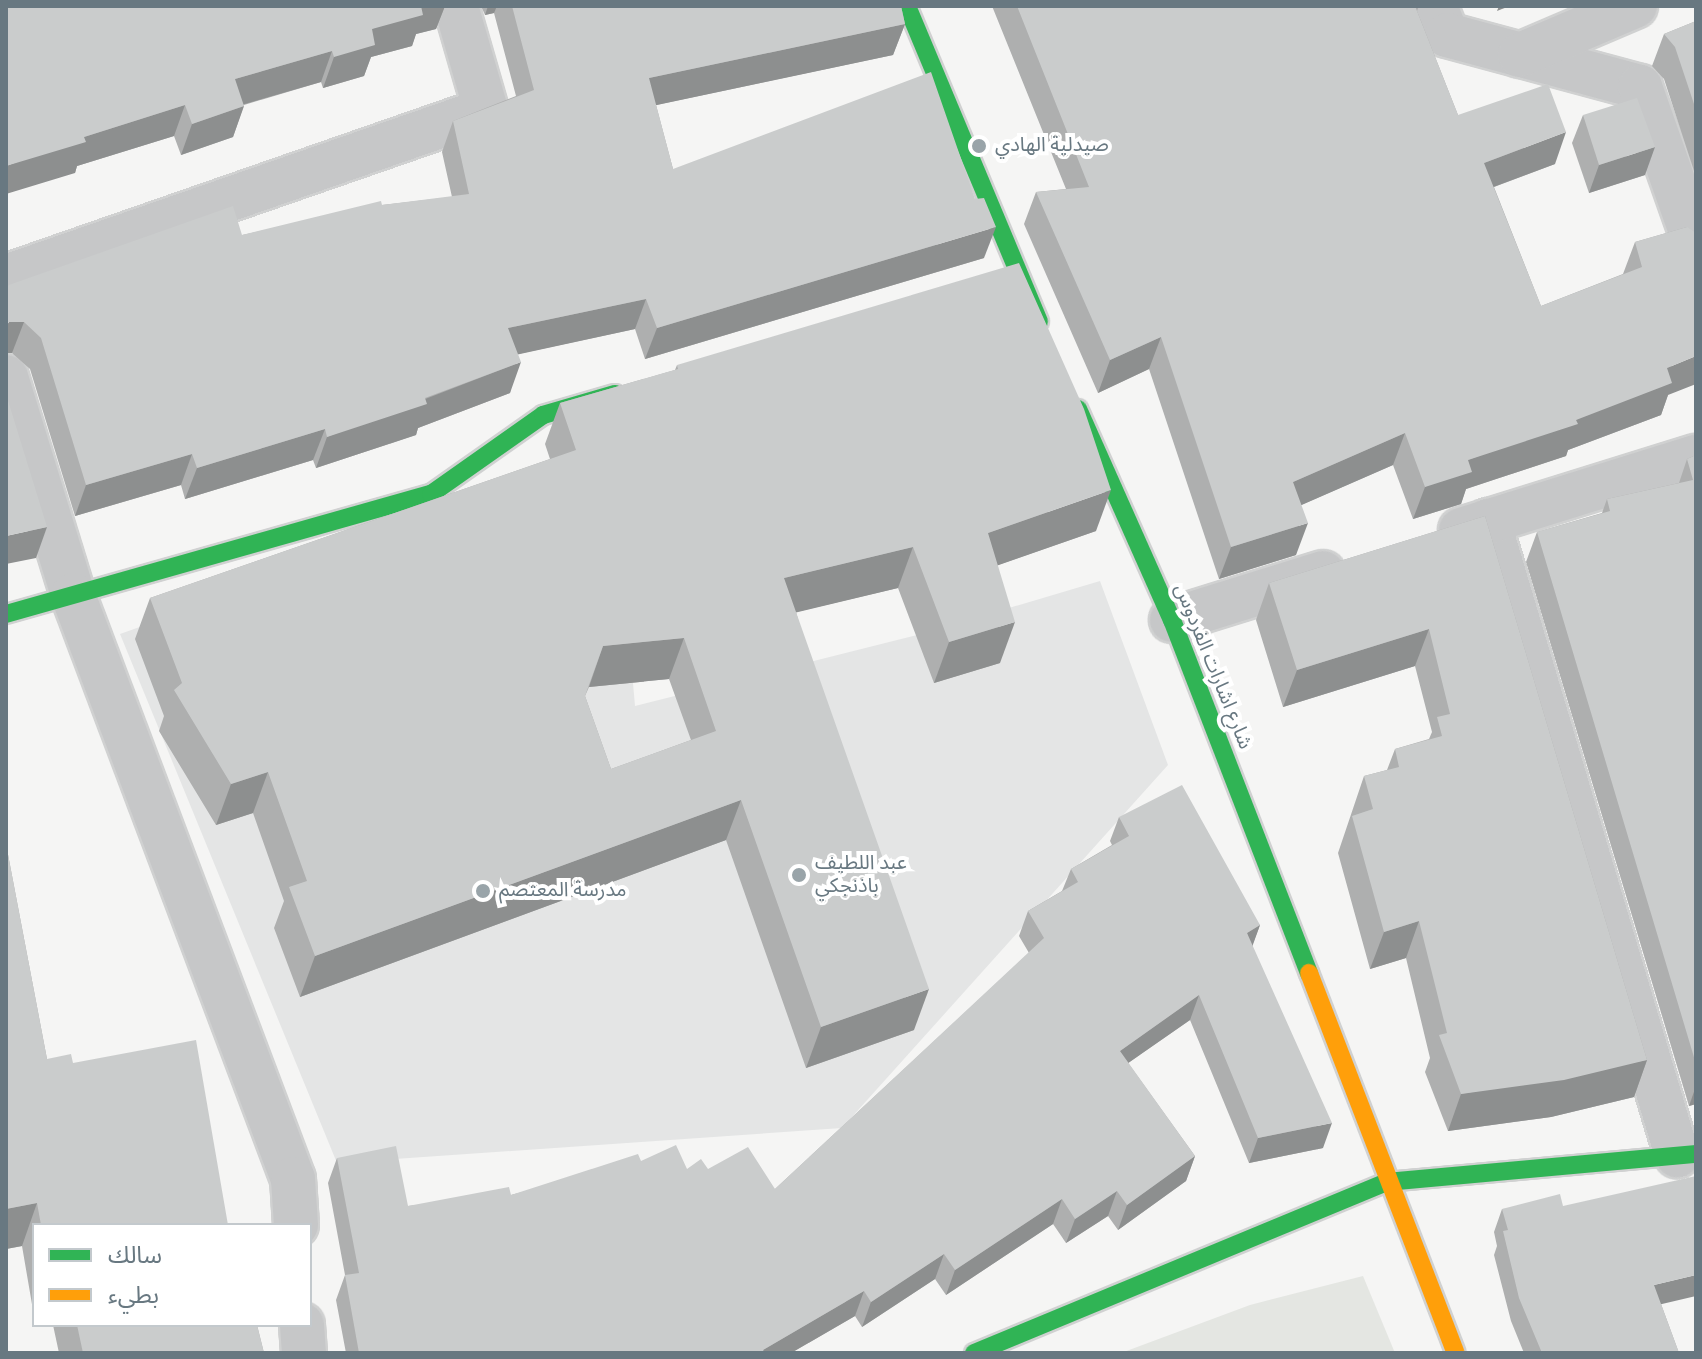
<!DOCTYPE html>
<html>
<head>
<meta charset="utf-8">
<style>
	body { margin:0 }
	#map { position:relative; width:1702px; height:1359px; overflow:hidden; background:#f5f5f4; font-family:Overpass,"Noto Sans Arabic",sans-serif }
	div>[style] { position:absolute }
	.built>* { inset:0; background:#e4e5e5 }
	.green>* { inset:0; background:#e4e6e2 }
	.roads { filter:drop-shadow(2px 0 #d0d1d1) drop-shadow(-2px 0 #d0d1d1) drop-shadow(0 2px #d0d1d1) drop-shadow(0 -2px #d0d1d1) }
	.street>* { height:44px; margin:-22px; padding:0 22px; transform-origin:22px; border-radius:22px; background:#c6c7c8 }
	.fast>* { height:18px; margin:-9px; padding:0 9px; transform-origin:9px; border-radius:9px; background:#30b455 }
	.slow>* { height:18px; margin:-9px; padding:0 9px; transform-origin:9px; border-radius:9px; background:#ff9f0a }
	.wall>* { inset:0; background:#aeafaf }
	.shaded-wall>* { inset:0; background:#8d8f8f }
	.building>* { inset:0; background:#cacccc }
	.dots>* { width:22px; height:22px; translate:-50% -50%; box-sizing:border-box; border:4px solid #fff; border-radius:50% }
	span { translate:-50% -50%; white-space:nowrap; text-align:center; line-height:1.15; -webkit-text-stroke:8px #fff; paint-order:stroke }
	.poi-label { font-size:20px; color:#687881 }
	.left { translate:0 -50%; text-align:left }
	.street-label { font-size:20px; color:#687881 }
	.frame { position:absolute; inset:0; border:8px solid #687881; pointer-events:none }
	.legend { position:absolute; left:32px; top:1223px; width:280px; height:104px; box-sizing:border-box; background:#fff; border:2px solid #c3c9cd; margin:0; padding:10px 14px; list-style:none; font-size:24px; color:#687881 }
	.legend li { display:flex; align-items:center; gap:16px; height:40px }
	.legend b { width:40px; border:2px solid #c3c9cd }
</style>
</head>
<body>
<div id="map">
	<div class="built">
		<i style="clip-path:polygon(544px 483px,611px 626px,633px 683px,635px 706px,925px 633px,1100px 581px,1168px 765px,842px 1128px,337px 1163px,120px 634px)"></i>
	</div>
	<div class="green">
		<i style="clip-path:polygon(1363px 1276px,1395px 1353px,1121px 1353px,1250px 1305px)"></i>
	</div>
	<div class="roads">
		<div class="street">
			<i style="left:1435px;top:6px;width:31px;rotate:68deg"></i>
			<i style="left:1447px;top:35px;width:200px;rotate:15.1deg"></i>
			<i style="left:1640px;top:87px;width:169px;rotate:70.6deg"></i>
			<i style="left:1520px;top:55px;width:125px;rotate:-23.1deg"></i>
			<i style="left:6px;top:277px;width:508px;rotate:-19.18deg"></i>
			<i style="left:486px;top:110px;width:108px;rotate:-106.1deg"></i>
			<i style="left:6px;top:377px;width:228px;rotate:72.9deg"></i>
			<i style="left:73px;top:595px;width:624px;rotate:69.36deg"></i>
			<i style="left:293px;top:1179px;width:46px;rotate:86.3deg"></i>
			<i style="left:1488px;top:521px;width:662px;rotate:73.4deg"></i>
			<i style="left:1461px;top:530px;width:246px;rotate:-17.3deg"></i>
			<i style="left:1172px;top:620px;width:158px;rotate:-17.3deg"></i>
			<i style="left:302px;top:1325px;width:28px;rotate:86deg"></i>
		</div>
		<div class="fast">
			<i style="left:907px;top:6px;width:342px;rotate:67.3deg"></i>
			<i style="left:1078px;top:409px;width:231px;rotate:66deg"></i>
			<i style="left:1172px;top:620px;width:379px;rotate:68.8deg"></i>
			<i style="left:6px;top:614px;width:442px;rotate:-15.8deg"></i>
			<i style="left:431px;top:494px;width:137px;rotate:-35.2deg"></i>
			<i style="left:543px;top:415px;width:75px;rotate:-16.3deg"></i>
			<i style="left:974px;top:1353px;width:447px;rotate:-22.5deg"></i>
			<i style="left:1387px;top:1182px;width:310px;rotate:-5.2deg"></i>
		</div>
		<div class="slow">
			<i style="left:1309px;top:973px;width:407px;rotate:68.9deg"></i>
		</div>
	</div>
	<div class="wall">
		<i style="clip-path:polygon(6px 6px,445px 6px,436px 29px,416px 34px,412px 46px,371px 57px,364px 76px,323px 88px,321px 82px,244px 105px,233px 137px,181px 155px,174px 136px,77px 166px,75px 173px)"></i>
		<i style="clip-path:polygon(481px 6px,901px 6px,905px 24px,893px 55px,656px 105px,673px 169px,984px 258px,645px 359px,635px 329px,518px 354px,510px 393px,418px 428px,416px 435px,316px 468px,313px 460px,185px 499px,181px 485px,75px 516px,30px 369px,12px 353px,6px 286px,382px 205px,452px 197px,442px 152px,453px 121px,516px 96px,494px 13px,485px 15px)"></i>
		<i style="clip-path:polygon(992px 6px,1419px 6px,1417px 11px,1458px 115px,1555px 164px,1494px 187px,1541px 306px,1623px 274px,1635px 242px,1687px 227px,1668px 395px,1661px 415px,1568px 450px,1566px 456px,1466px 489px,1461px 504px,1413px 519px,1393px 465px,1301px 505px,1296px 555px,1219px 579px,1149px 369px,1098px 393px,1024px 224px,1036px 192px,1066px 189px)"></i>
		<i style="clip-path:polygon(1696px 21px,1696px 177px,1664px 79px,1652px 66px,1664px 34px)"></i>
		<i style="clip-path:polygon(1583px 115px,1645px 175px,1589px 193px,1572px 143px)"></i>
		<i style="clip-path:polygon(evenodd,677px 365px,1096px 531px,998px 565px,1000px 663px,934px 683px,898px 588px,796px 612px,914px 1030px,806px 1068px,726px 840px,300px 997px,274px 928px,284px 901px,253px 813px,216px 825px,159px 731px,164px 716px,135px 639px,150px 598px,550px 459px,545px 444px,560px 403px,675px 370px,677px 365px,669px 679px,691px 740px,611px 769px,585px 696px,589px 687px,669px 679px)"></i>
		<i style="clip-path:polygon(1696px 455px,1696px 1104px,1689px 1106px,1526px 562px,1537px 532px,1602px 513px,1607px 499px,1679px 483px,1687px 459px)"></i>
		<i style="clip-path:polygon(1485px 516px,1647px 1060px,1634px 1097px,1551px 1117px,1448px 1131px,1425px 1072px,1430px 1058px,1406px 958px,1370px 969px,1338px 853px,1364px 776px,1387px 770px,1395px 749px,1429px 739px,1432px 732px,1415px 666px,1283px 707px,1256px 620px,1269px 583px)"></i>
		<i style="clip-path:polygon(1119px 817px,1260px 925px,1252px 946px,1323px 1148px,1249px 1163px,1190px 1020px,1128px 1063px,1195px 1156px,1186px 1181px,1118px 1230px,1108px 1216px,1066px 1243px,1053px 1224px,946px 1295px,935px 1279px,862px 1327px,855px 1316px,791px 1353px,346px 1353px,336px 1300px,345px 1275px,328px 1183px,337px 1158px,408px 1206px,511px 1195px,641px 1161px,687px 1169px,708px 1169px,775px 1189px,1029px 953px,1019px 936px,1028px 911px,1062px 891px,1071px 869px,1112px 845px,1110px 841px)"></i>
		<i style="clip-path:polygon(6px 844px,47px 1059px,73px 1063px,228px 1225px,34px 1225px,34px 1316px,22px 1246px,6px 1249px)"></i>
		<i style="clip-path:polygon(1563px 1206px,1661px 1304px,1679px 1353px,1524px 1353px,1511px 1321px,1494px 1255px,1497px 1246px,1494px 1232px,1502px 1209px)"></i>
		<i style="clip-path:polygon(53px 1325px,257px 1325px,264px 1353px,59px 1353px)"></i>
	</div>
	<div class="shaded-wall">
		<i style="clip-path:polygon(421px 6px,445px 6px,436px 29px,416px 34px,412px 46px,371px 57px,364px 76px,323px 88px,334px 57px,372px 29px)"></i>
		<i style="clip-path:polygon(488px 6px,497px 6px,494px 13px,485px 15px)"></i>
		<i style="clip-path:polygon(1499px 6px,1510px 6px,1497px 11px)"></i>
		<i style="clip-path:polygon(905px 24px,893px 55px,638px 109px,649px 78px)"></i>
		<i style="clip-path:polygon(332px 51px,321px 82px,224px 110px,235px 79px)"></i>
		<i style="clip-path:polygon(185px 105px,174px 136px,77px 166px,75px 173px,6px 194px,6px 166px,84px 137px)"></i>
		<i style="clip-path:polygon(244px 106px,233px 137px,181px 155px,192px 124px)"></i>
		<i style="clip-path:polygon(1566px 132px,1555px 164px,1472px 195px,1484px 163px)"></i>
		<i style="clip-path:polygon(1655px 147px,1645px 175px,1589px 193px,1599px 165px)"></i>
		<i style="clip-path:polygon(996px 227px,984px 258px,645px 359px,657px 328px)"></i>
		<i style="clip-path:polygon(646px 299px,635px 329px,497px 359px,508px 328px)"></i>
		<i style="clip-path:polygon(9px 322px,24px 322px,12px 353px,6px 353px,6px 326px)"></i>
		<i style="clip-path:polygon(1161px 337px,1149px 369px,1098px 393px,1110px 360px)"></i>
		<i style="clip-path:polygon(1696px 356px,1696px 384px,1668px 395px,1661px 415px,1568px 450px,1566px 456px,1466px 489px,1461px 504px,1413px 519px,1425px 487px,1468px 460px,1576px 420px,1667px 368px)"></i>
		<i style="clip-path:polygon(521px 362px,510px 393px,418px 428px,416px 435px,316px 468px,327px 437px)"></i>
		<i style="clip-path:polygon(325px 429px,313px 460px,185px 499px,197px 468px)"></i>
		<i style="clip-path:polygon(1405px 433px,1393px 465px,1281px 514px,1293px 482px)"></i>
		<i style="clip-path:polygon(192px 454px,181px 485px,75px 516px,86px 485px)"></i>
		<i style="clip-path:polygon(1111px 490px,1096px 531px,973px 574px,988px 533px)"></i>
		<i style="clip-path:polygon(1308px 523px,1296px 555px,1219px 579px,1231px 547px)"></i>
		<i style="clip-path:polygon(47px 527px,36px 558px,6px 564px,6px 536px)"></i>
		<i style="clip-path:polygon(913px 547px,898px 588px,769px 619px,784px 578px)"></i>
		<i style="clip-path:polygon(1015px 622px,1000px 663px,934px 683px,949px 642px)"></i>
		<i style="clip-path:polygon(1429px 629px,1415px 666px,1283px 707px,1297px 670px)"></i>
		<i style="clip-path:polygon(684px 638px,669px 679px,589px 687px,603px 646px)"></i>
		<i style="clip-path:polygon(268px 772px,253px 813px,216px 825px,231px 784px)"></i>
		<i style="clip-path:polygon(741px 800px,726px 840px,300px 997px,315px 956px)"></i>
		<i style="clip-path:polygon(1419px 921px,1406px 958px,1370px 969px,1384px 932px)"></i>
		<i style="clip-path:polygon(1260px 925px,1251px 950px,1247px 933px)"></i>
		<i style="clip-path:polygon(929px 989px,914px 1030px,806px 1068px,821px 1027px)"></i>
		<i style="clip-path:polygon(1199px 995px,1190px 1020px,1111px 1075px,1120px 1051px)"></i>
		<i style="clip-path:polygon(1647px 1060px,1634px 1097px,1551px 1117px,1448px 1131px,1461px 1094px)"></i>
		<i style="clip-path:polygon(1696px 1086px,1696px 1104px,1689px 1106px)"></i>
		<i style="clip-path:polygon(1332px 1123px,1323px 1148px,1249px 1163px,1258px 1138px)"></i>
		<i style="clip-path:polygon(1195px 1156px,1186px 1181px,1118px 1230px,1127px 1205px)"></i>
		<i style="clip-path:polygon(1117px 1191px,1108px 1216px,1066px 1243px,1075px 1219px)"></i>
		<i style="clip-path:polygon(1062px 1199px,1053px 1224px,946px 1295px,955px 1270px)"></i>
		<i style="clip-path:polygon(37px 1203px,22px 1246px,6px 1249px,6px 1209px)"></i>
		<i style="clip-path:polygon(944px 1254px,935px 1279px,862px 1327px,871px 1302px)"></i>
		<i style="clip-path:polygon(1696px 1275px,1696px 1296px,1645px 1308px,1654px 1285px)"></i>
		<i style="clip-path:polygon(864px 1291px,855px 1316px,791px 1353px,762px 1353px,763px 1350px)"></i>
	</div>
	<div class="building">
		<i style="clip-path:polygon(6px 6px,421px 6px,423px 15px,372px 29px,375px 45px,334px 57px,332px 51px,235px 79px,244px 106px,192px 124px,185px 105px,84px 137px,86px 142px,6px 166px)"></i>
		<i style="clip-path:polygon(512px 6px,901px 6px,905px 24px,649px 78px,673px 169px,931px 72px,975px 199px,984px 198px,996px 227px,657px 328px,646px 299px,508px 328px,521px 362px,425px 398px,427px 404px,327px 437px,325px 429px,197px 468px,192px 454px,86px 485px,41px 338px,24px 322px,9px 322px,6px 326px,6px 286px,233px 206px,242px 235px,381px 201px,382px 205px,469px 194px,453px 121px,534px 90px)"></i>
		<i style="clip-path:polygon(1017px 6px,1415px 6px,1458px 115px,1548px 84px,1566px 132px,1484px 163px,1541px 306px,1642px 267px,1635px 242px,1687px 227px,1696px 233px,1696px 356px,1667px 368px,1672px 383px,1576px 420px,1578px 424px,1468px 460px,1472px 472px,1425px 487px,1405px 433px,1293px 482px,1308px 523px,1231px 547px,1161px 337px,1110px 360px,1036px 192px,1089px 187px)"></i>
		<i style="clip-path:polygon(1696px 21px,1696px 110px,1675px 47px,1664px 34px)"></i>
		<i style="clip-path:polygon(1637px 98px,1655px 147px,1599px 165px,1583px 115px)"></i>
		<i style="clip-path:polygon(evenodd,1019px 263px,1084px 409px,1111px 490px,988px 533px,1015px 622px,949px 642px,913px 547px,784px 578px,929px 989px,821px 1027px,741px 800px,315px 956px,289px 887px,307px 881px,268px 772px,231px 784px,174px 690px,182px 683px,150px 598px,576px 450px,560px 403px,678px 369px,677px 365px,1019px 263px,684px 638px,716px 731px,611px 769px,585px 696px,603px 646px,684px 638px)"></i>
		<i style="clip-path:polygon(6px 394px,47px 527px,6px 536px)"></i>
		<i style="clip-path:polygon(1696px 455px,1696px 1064px,1537px 532px,1610px 511px,1607px 499px,1693px 480px,1687px 459px)"></i>
		<i style="clip-path:polygon(1485px 516px,1647px 1060px,1564px 1080px,1461px 1094px,1439px 1035px,1447px 1033px,1419px 921px,1384px 932px,1352px 816px,1373px 809px,1364px 776px,1399px 767px,1395px 749px,1442px 736px,1437px 717px,1450px 714px,1429px 629px,1297px 670px,1269px 583px)"></i>
		<i style="clip-path:polygon(1182px 785px,1260px 925px,1247px 933px,1332px 1123px,1258px 1138px,1199px 995px,1120px 1051px,1195px 1156px,1127px 1205px,1117px 1191px,1075px 1219px,1062px 1199px,955px 1270px,944px 1254px,871px 1302px,864px 1291px,763px 1350px,765px 1353px,359px 1353px,345px 1275px,359px 1273px,337px 1158px,396px 1146px,408px 1206px,509px 1187px,511px 1195px,638px 1154px,641px 1161px,676px 1145px,687px 1169px,701px 1159px,708px 1169px,748px 1147px,775px 1189px,1044px 938px,1028px 911px,1078px 882px,1071px 869px,1129px 836px,1119px 817px)"></i>
		<i style="clip-path:polygon(6px 844px,47px 1059px,71px 1054px,73px 1063px,196px 1040px,228px 1225px,41px 1225px,37px 1203px,6px 1209px)"></i>
		<i style="clip-path:polygon(1696px 1176px,1696px 1275px,1654px 1285px,1679px 1353px,1542px 1353px,1519px 1298px,1503px 1231px,1508px 1230px,1502px 1209px,1560px 1194px,1563px 1206px)"></i>
		<i style="clip-path:polygon(77px 1325px,257px 1325px,264px 1353px,83px 1353px)"></i>
	</div>
	<div class="dots">
		<i style="left:979px;top:146px;background:#99a4a9"></i>
		<i style="left:799px;top:875px;background:#99a4a9"></i>
		<i style="left:483px;top:891px;background:#99a4a9"></i>
	</div>
	<div class="poi-label">
		<span class="left" style="left:995px;top:146px">صيدلية الهادي</span>
		<span class="left" style="left:815px;top:876px">عبد اللطيف<br>باذنجكي</span>
		<span class="left" style="left:499px;top:891px">مدرسة المعتصم</span>
	</div>
	<div class="street-label">
		<span style="left:1212px;top:667px;rotate:68deg">شارع اشارات الفردوس</span>
	</div>
	<div class="frame"></div>
	<ul class="legend">
	<li><b style="height:10px;background:#30b455"></b>سالك</li>
	<li><b style="height:10px;background:#ff9f0a"></b>بطيء</li>
	</ul>
</div>
</body>
</html>
